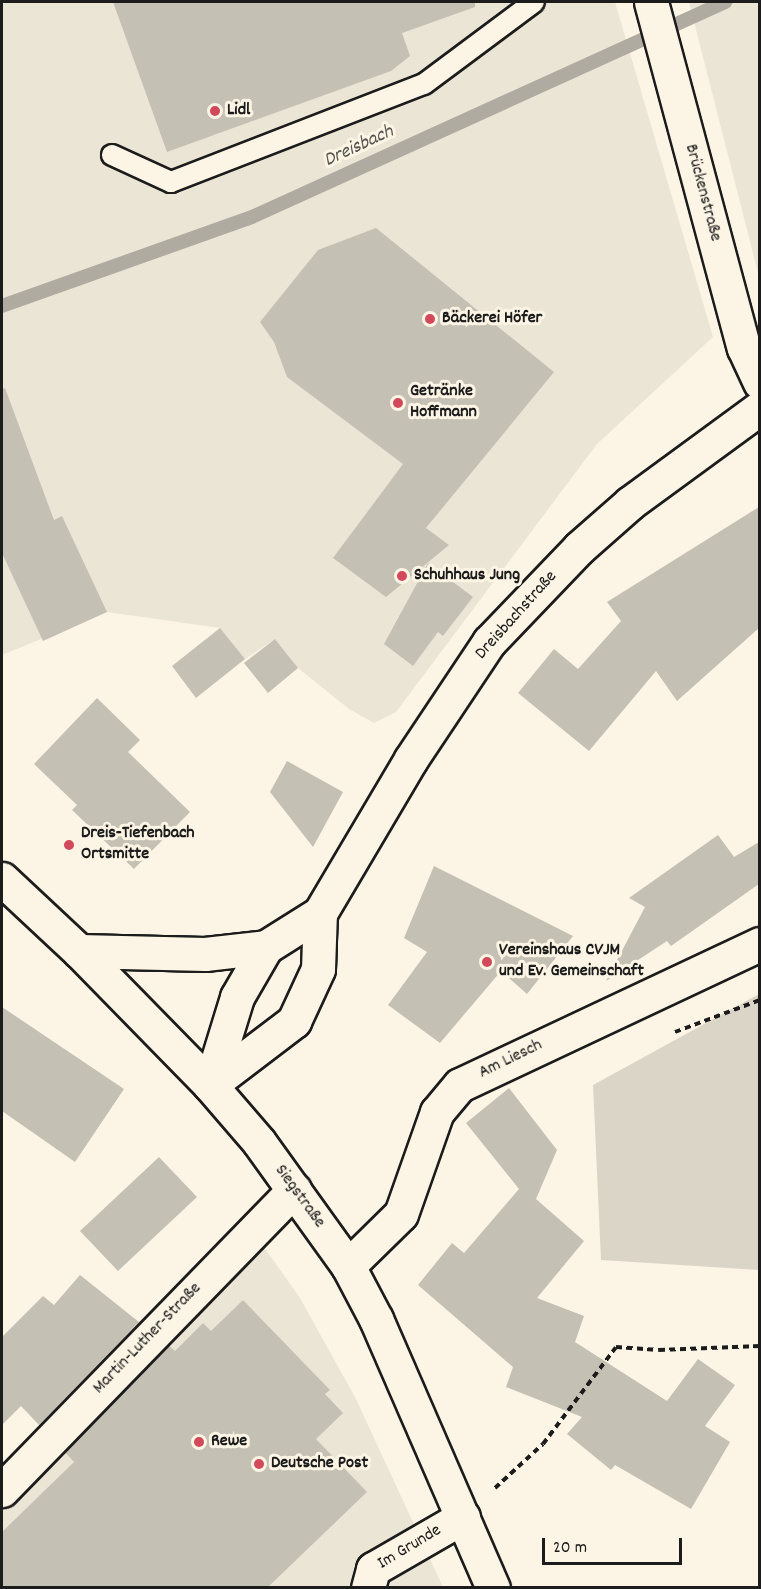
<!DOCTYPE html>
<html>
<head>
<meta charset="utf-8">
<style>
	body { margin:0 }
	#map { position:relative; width:761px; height:1589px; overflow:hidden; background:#fcf5e5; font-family:Dekko,sans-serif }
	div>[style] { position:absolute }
	.built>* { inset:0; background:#ebe5d6 }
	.green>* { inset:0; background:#dbd5c8 }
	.stream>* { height:14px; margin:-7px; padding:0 7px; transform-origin:7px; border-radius:7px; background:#b0aba1 }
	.building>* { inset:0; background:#c4c0b3 }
	.path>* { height:4px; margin-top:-2px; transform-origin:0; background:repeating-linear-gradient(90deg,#1c1c1c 0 6px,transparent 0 10.5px) }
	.roads { filter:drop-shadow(2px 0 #1c1c1c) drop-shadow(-2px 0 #1c1c1c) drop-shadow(0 2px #1c1c1c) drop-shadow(0 -2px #1c1c1c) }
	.lane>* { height:20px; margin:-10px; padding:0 10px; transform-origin:10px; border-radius:10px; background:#fcf5e5 }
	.street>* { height:33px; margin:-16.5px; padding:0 16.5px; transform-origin:16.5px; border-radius:16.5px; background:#fcf5e5 }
	.secondary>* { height:33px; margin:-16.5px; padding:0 16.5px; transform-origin:16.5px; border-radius:16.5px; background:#fcf5e5 }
	.primary>* { height:33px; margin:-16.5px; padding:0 16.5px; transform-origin:16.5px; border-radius:16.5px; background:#fcf5e5 }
	.dots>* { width:16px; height:16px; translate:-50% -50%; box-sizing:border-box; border:3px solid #fcf5e5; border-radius:50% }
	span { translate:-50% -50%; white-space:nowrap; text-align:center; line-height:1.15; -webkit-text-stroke:6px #fcf5e5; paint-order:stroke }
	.poi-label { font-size:18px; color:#1c1c1c; font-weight:700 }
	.left { translate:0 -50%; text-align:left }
	.street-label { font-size:18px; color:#1c1c1c }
	.water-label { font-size:20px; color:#575551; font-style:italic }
	.frame { position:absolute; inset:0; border:3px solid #1c1c1c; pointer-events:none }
	.scale { position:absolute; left:542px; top:1538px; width:140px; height:27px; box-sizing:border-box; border:3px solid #1c1c1c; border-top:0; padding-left:8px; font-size:18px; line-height:21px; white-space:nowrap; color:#1c1c1c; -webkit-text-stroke:4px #fcf5e5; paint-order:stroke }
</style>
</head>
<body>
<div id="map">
	<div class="built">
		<i style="clip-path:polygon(2px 2px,615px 2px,713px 337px,597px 444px,396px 712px,374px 723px,349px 709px,298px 668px,275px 639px,245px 659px,220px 628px,107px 612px,2px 655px)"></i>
		<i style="clip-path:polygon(689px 2px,759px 2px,759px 277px)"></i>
		<i style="clip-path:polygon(245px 1220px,300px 1298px,356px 1399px,443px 1587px,2px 1587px,2px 1476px)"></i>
	</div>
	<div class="green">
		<i style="clip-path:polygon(759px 994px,759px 1270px,601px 1260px,593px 1085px)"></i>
	</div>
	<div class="stream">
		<i style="left:2px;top:306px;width:265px;rotate:-19.6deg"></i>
		<i style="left:252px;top:217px;width:520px;rotate:-24.44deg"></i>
	</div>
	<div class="building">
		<i style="clip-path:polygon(113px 2px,475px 2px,475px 7px,402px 33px,410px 56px,391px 71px,167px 152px)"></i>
		<i style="clip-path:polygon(376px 228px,554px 372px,426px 528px,449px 545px,386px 597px,333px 558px,403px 464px,287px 377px,274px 342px,260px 322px,318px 250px)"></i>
		<i style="clip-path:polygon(5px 388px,54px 520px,62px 516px,107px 612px,43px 641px,2px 553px,2px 389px)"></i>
		<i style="clip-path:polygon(759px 507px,759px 628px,677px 701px,656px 671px,589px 751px,518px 693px,554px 649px,578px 669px,621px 621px,607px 602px)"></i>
		<i style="clip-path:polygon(428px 563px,473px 597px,443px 636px,438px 632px,413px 666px,384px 644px)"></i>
		<i style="clip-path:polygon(220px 628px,245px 659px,196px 698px,172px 666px)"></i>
		<i style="clip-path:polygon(275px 639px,298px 668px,268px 693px,244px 663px)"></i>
		<i style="clip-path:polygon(97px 698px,140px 740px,128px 752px,190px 812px,134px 869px,72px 810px,77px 805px,34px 764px)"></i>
		<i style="clip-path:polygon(287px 761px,343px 792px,313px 847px,270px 792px)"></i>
		<i style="clip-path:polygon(718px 835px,734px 857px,759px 842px,759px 884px,671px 946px,667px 941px,606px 981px,645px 907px,629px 898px)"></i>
		<i style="clip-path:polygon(434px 866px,573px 936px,527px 994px,501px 971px,440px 1043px,388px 1005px,427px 952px,404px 938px)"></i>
		<i style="clip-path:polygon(2px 1007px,124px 1089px,75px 1162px,2px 1111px)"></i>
		<i style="clip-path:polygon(509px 1088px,557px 1150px,536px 1199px,584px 1241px,537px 1298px,584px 1316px,575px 1342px,667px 1401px,698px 1359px,735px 1385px,705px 1426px,730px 1442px,691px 1509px,615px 1465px,611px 1470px,567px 1434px,582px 1417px,506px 1387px,513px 1367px,418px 1285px,452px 1243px,464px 1253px,519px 1189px,466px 1123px)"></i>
		<i style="clip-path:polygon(159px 1157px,197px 1197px,118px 1271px,80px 1231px)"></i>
		<i style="clip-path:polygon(80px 1275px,139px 1322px,39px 1425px,21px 1406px,2px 1425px,2px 1337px,43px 1296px,54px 1305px)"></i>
		<i style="clip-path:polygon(243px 1300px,330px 1390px,325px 1394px,343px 1413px,316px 1439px,367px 1492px,268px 1587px,2px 1587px,2px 1532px,74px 1462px,65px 1452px,169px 1346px,175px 1351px,203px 1323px,211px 1331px)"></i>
	</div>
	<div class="path">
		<i style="left:675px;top:1032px;width:91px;rotate:-20.6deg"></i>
		<i style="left:495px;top:1488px;width:65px;rotate:-42.5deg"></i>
		<i style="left:543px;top:1444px;width:121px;rotate:-53deg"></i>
		<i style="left:616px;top:1347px;width:43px;rotate:4deg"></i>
		<i style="left:659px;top:1350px;width:101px;rotate:-2.3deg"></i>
	</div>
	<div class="roads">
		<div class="lane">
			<i style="left:112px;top:155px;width:65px;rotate:24.6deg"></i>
			<i style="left:171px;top:182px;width:271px;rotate:-21.2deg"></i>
			<i style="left:424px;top:84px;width:137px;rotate:-36.7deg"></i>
		</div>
		<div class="street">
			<i style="left:348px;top:1266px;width:74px;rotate:-44.5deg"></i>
			<i style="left:401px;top:1214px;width:108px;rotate:-70.6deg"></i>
			<i style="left:437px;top:1112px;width:35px;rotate:-50deg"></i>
			<i style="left:460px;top:1085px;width:331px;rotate:-25.2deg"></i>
			<i style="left:2px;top:1490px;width:419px;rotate:-45.8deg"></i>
			<i style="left:368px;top:1588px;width:20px;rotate:-75deg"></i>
			<i style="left:373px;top:1569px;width:104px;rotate:-30deg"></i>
		</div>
		<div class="secondary">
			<i style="left:651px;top:2px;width:358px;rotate:75deg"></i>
			<i style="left:744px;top:348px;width:38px;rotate:65deg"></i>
			<i style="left:210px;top:1085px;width:92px;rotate:-72.9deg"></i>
			<i style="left:237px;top:997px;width:58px;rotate:-59.9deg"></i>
			<i style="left:266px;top:947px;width:64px;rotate:-32.2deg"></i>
			<i style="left:320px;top:913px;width:179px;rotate:-59.4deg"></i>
			<i style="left:411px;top:759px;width:141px;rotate:-56.3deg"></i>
			<i style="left:489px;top:642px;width:130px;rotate:-46.2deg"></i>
			<i style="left:579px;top:548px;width:68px;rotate:-41.4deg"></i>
			<i style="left:630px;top:503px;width:161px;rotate:-36.2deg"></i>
			<i style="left:210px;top:1085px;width:106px;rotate:-37.3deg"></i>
			<i style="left:294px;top:1021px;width:57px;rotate:-65.2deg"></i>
			<i style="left:318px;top:969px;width:56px;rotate:-88deg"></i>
		</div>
		<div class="primary">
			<i style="left:2px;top:879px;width:105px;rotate:43.1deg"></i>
			<i style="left:79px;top:951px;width:187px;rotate:45.6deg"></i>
			<i style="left:210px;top:1085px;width:75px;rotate:49.3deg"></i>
			<i style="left:259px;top:1142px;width:153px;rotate:54.3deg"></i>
			<i style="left:348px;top:1266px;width:60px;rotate:62.2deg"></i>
			<i style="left:376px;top:1319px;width:293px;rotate:66.5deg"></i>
			<i style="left:79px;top:951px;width:126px;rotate:1.4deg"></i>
			<i style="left:205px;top:954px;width:61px;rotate:-6.5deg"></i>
		</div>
	</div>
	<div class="dots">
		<i style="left:215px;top:111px;background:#d1495b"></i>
		<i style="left:430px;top:319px;background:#d1495b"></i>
		<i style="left:398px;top:403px;background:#d1495b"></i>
		<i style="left:402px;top:576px;background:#d1495b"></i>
		<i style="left:69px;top:845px;background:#d1495b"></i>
		<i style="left:487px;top:962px;background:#d1495b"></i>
		<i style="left:199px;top:1442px;background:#d1495b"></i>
		<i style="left:259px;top:1464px;background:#d1495b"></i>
	</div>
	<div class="poi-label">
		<span class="left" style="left:227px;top:111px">Lidl</span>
		<span class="left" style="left:442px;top:319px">Bäckerei Höfer</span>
		<span class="left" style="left:410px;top:403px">Getränke<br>Hoffmann</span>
		<span class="left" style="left:414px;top:576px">Schuhhaus Jung</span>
		<span class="left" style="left:81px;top:845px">Dreis-Tiefenbach<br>Ortsmitte</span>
		<span class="left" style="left:499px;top:962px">Vereinshaus CVJM<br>und Ev. Gemeinschaft</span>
		<span class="left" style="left:211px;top:1442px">Rewe</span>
		<span class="left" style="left:271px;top:1464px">Deutsche Post</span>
	</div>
	<div class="street-label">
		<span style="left:702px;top:193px;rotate:75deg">Brückenstraße</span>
		<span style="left:517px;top:616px;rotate:-48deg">Dreisbachstraße</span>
		<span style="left:511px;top:1060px;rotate:-26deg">Am Liesch</span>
		<span style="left:299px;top:1197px;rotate:54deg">Siegstraße</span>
		<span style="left:148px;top:1339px;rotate:-46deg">Martin-Luther-Straße</span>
		<span style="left:410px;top:1548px;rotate:-31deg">Im Grunde</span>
	</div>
	<div class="water-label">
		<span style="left:359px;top:147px;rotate:-25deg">Dreisbach</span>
	</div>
	<div class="frame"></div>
	<div class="scale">20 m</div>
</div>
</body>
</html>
